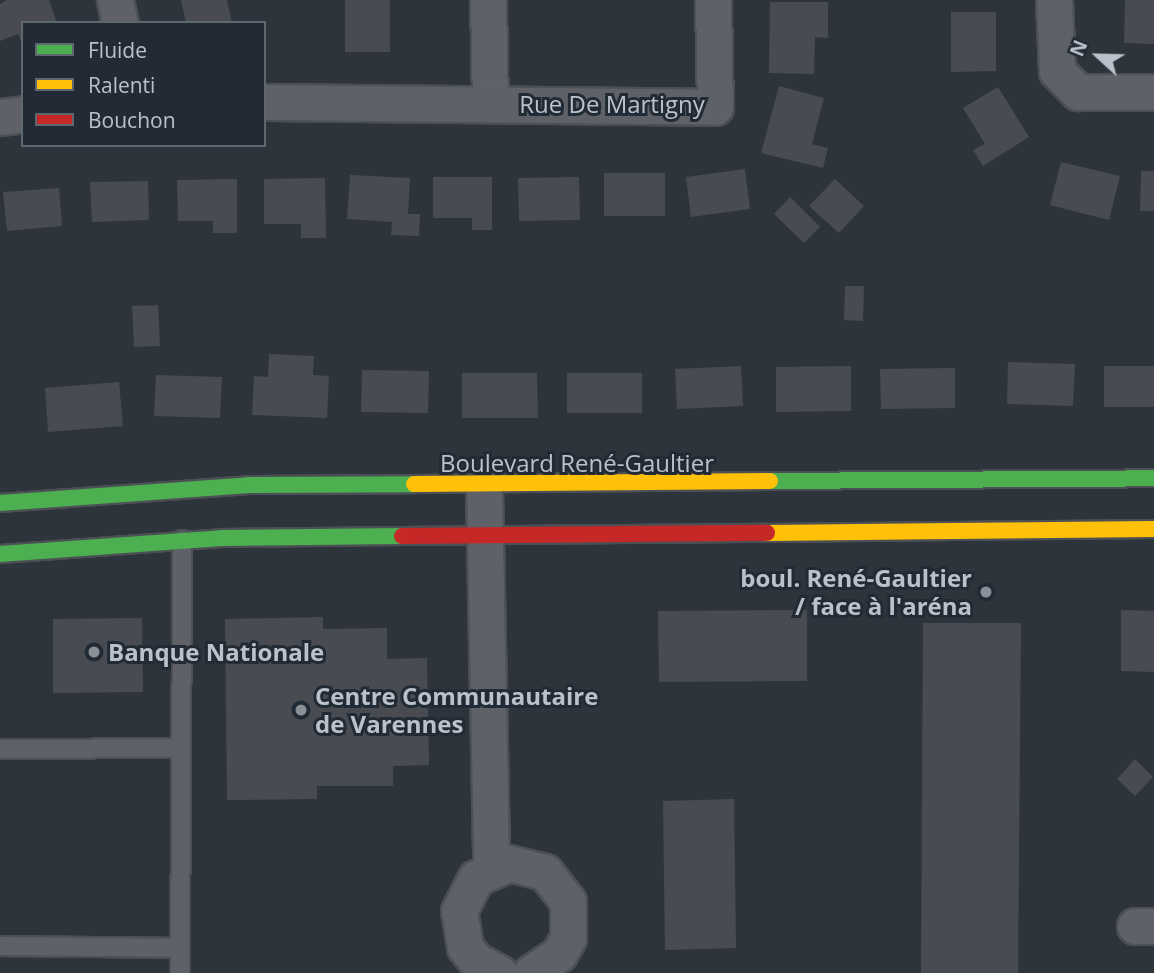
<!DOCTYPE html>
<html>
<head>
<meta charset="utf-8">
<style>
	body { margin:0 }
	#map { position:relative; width:1154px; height:973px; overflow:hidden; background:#2e343b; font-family:"Open Sans",sans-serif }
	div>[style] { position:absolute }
	.building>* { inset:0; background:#484c52 }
	.roads { filter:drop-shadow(2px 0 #4c5055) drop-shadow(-2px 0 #4c5055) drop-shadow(0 2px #4c5055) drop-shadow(0 -2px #4c5055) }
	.lane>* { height:18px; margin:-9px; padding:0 9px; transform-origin:9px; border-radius:9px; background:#5e6268 }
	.street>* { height:35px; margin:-17.5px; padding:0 17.5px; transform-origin:17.5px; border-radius:17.5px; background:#5e6268 }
	.fast>* { height:16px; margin:-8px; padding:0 8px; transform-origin:8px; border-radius:8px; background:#4caf50 }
	.slow>* { height:16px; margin:-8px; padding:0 8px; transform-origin:8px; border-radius:8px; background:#ffc107 }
	.jam>* { height:16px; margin:-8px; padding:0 8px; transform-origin:8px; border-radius:8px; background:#c62828 }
	.dots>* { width:19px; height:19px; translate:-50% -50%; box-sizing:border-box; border:4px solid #222b35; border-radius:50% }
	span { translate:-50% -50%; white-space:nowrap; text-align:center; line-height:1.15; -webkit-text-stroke:6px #222b35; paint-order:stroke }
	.street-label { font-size:24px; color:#bac1ca }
	.poi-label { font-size:24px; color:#bac1ca; font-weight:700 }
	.right { translate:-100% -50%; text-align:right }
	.left { translate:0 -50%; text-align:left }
	.legend { position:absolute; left:21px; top:21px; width:245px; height:126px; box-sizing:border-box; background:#222b35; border:2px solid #5f6771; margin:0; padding:9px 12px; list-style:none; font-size:21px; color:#bac1ca }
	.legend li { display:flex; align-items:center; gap:14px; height:35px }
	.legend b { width:35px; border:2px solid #5f6771 }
	.north { position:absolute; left:1063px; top:21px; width:70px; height:70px; -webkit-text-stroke:5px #222b35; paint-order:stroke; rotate:292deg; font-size:19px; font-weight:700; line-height:28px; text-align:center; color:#bac1ca }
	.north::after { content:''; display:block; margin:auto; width:24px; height:32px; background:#bac1ca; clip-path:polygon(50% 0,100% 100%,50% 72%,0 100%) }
</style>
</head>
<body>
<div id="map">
	<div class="building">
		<i style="clip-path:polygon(7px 0,49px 0,57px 23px,23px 23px,23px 45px,18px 34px,0 41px,0 4px)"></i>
		<i style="clip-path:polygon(181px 0,227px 0,232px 23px,186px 23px)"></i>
		<i style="clip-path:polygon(345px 0,390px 0,390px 52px,345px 52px)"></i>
		<i style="clip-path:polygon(1125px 0,1154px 0,1154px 44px,1124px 43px)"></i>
		<i style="clip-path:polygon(770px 2px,828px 2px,828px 38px,815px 37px,814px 74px,769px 73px)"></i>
		<i style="clip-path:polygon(951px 12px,996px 12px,996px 71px,951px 72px)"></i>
		<i style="clip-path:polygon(779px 86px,824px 98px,812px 144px,828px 148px,823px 168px,761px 153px)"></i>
		<i style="clip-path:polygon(998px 87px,1029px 137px,983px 166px,973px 150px,985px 144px,963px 108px)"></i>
		<i style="clip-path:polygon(1061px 162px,1120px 176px,1109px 220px,1050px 205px)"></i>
		<i style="clip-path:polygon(745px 169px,750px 209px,691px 217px,686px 177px)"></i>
		<i style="clip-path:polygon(1141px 171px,1154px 171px,1154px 211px,1140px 211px)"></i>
		<i style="clip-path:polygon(604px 173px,665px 173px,665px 216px,604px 216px)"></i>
		<i style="clip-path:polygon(350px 175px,410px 178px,408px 214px,420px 214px,419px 236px,391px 235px,392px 222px,347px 219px)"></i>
		<i style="clip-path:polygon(433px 177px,492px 177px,492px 230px,472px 230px,472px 218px,433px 218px)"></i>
		<i style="clip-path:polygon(579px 177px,580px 220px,519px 221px,518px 178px)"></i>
		<i style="clip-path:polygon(325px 178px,326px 238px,301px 238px,301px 224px,264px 224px,264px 179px)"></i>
		<i style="clip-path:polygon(237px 179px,237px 233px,213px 233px,213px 221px,178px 221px,177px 180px)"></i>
		<i style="clip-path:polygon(835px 179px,864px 206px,839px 233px,809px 206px)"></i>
		<i style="clip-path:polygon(148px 181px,149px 220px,92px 222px,90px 182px)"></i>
		<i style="clip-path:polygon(59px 188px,62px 226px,7px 231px,3px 192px)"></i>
		<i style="clip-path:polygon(790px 197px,820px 227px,804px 243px,774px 214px)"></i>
		<i style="clip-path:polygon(845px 286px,864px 286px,863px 321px,844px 320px)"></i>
		<i style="clip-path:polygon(158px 305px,160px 346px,134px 347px,132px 306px)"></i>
		<i style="clip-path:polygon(269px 354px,314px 356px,313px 375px,329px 376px,327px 418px,252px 415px,254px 376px,268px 377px)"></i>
		<i style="clip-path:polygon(1008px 362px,1075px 364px,1073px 406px,1007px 404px)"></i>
		<i style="clip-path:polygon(741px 366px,743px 406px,677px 409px,675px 369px)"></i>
		<i style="clip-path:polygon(851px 366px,851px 411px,776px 412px,776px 367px)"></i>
		<i style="clip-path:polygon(1104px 366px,1154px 366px,1154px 407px,1104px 407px)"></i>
		<i style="clip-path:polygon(955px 368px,955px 408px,881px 409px,880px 369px)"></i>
		<i style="clip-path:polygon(362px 370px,429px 371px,428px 413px,361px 412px)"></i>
		<i style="clip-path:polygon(462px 373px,537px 373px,538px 418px,462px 418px)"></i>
		<i style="clip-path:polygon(567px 373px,642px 373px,642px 413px,567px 413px)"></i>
		<i style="clip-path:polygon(156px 375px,222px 377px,220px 418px,154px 416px)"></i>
		<i style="clip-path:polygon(119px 382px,123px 426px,48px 432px,45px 388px)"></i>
		<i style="clip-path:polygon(807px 610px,807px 681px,659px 682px,658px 611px)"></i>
		<i style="clip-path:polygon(1121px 610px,1154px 611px,1154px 672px,1121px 671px)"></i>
		<i style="clip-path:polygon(323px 617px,323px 629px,387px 628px,387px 659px,427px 658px,429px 765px,393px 766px,393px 786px,317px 786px,317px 799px,227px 800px,225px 619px)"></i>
		<i style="clip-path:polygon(142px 618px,143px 692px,53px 693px,53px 619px)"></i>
		<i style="clip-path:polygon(923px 623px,1021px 623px,1018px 973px,921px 973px)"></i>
		<i style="clip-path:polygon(1135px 759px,1153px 777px,1135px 796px,1117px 779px)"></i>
		<i style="clip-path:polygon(734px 799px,736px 948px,665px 950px,663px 801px)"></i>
	</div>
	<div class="roads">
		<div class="lane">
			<i style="left:0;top:749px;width:181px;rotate:-0.3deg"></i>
			<i style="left:0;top:946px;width:180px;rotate:0.6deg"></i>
			<i style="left:180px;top:973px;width:433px;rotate:-89.7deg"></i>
		</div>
		<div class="street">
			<i style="left:115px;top:0;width:24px;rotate:78deg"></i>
			<i style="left:488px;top:0;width:104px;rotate:88.9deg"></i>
			<i style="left:1054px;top:0;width:71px;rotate:87.6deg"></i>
			<i style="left:1057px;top:71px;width:30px;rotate:45deg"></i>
			<i style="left:1078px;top:92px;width:76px"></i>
			<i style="left:264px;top:102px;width:451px;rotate:0.6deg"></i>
			<i style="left:715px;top:107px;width:107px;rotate:-91.1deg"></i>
			<i style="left:0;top:117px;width:23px;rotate:-7deg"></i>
			<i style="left:484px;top:487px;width:381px;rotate:88.9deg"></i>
			<i style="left:1135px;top:926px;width:19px"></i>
			<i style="left:499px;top:973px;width:26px;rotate:-152deg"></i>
			<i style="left:476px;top:961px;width:18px;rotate:-128deg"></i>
			<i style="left:465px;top:947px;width:36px;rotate:-99deg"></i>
			<i style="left:459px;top:911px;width:37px;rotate:-63deg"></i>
			<i style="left:476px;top:878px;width:36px;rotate:-24deg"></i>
			<i style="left:509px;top:863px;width:37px;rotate:14deg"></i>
			<i style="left:545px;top:872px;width:37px;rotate:52deg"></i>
			<i style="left:568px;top:901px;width:37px;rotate:90deg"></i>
			<i style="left:568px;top:938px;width:18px;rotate:119deg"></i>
			<i style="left:559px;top:954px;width:34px;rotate:146deg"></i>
		</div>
		<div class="fast">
			<i style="left:770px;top:481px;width:384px;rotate:-0.4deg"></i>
			<i style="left:0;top:503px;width:250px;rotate:-4.1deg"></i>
			<i style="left:249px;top:485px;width:165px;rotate:-0.3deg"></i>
			<i style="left:0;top:554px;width:222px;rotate:-4.1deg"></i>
			<i style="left:221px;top:538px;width:181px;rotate:-0.6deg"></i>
		</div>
		<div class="slow">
			<i style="left:414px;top:484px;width:356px;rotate:-0.5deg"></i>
			<i style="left:767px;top:533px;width:387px;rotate:-0.6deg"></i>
		</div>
		<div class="jam">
			<i style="left:402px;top:536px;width:365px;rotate:-0.5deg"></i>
		</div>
	</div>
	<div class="dots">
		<i style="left:986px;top:592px;background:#899098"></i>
		<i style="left:94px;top:652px;background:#899098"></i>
		<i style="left:301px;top:710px;background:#899098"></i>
	</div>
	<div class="street-label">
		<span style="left:612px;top:104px">Rue De Martigny</span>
		<span style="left:577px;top:463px">Boulevard René-Gaultier</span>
	</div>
	<div class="poi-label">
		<span class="right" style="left:972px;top:592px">boul. René-Gaultier<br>/ face à l'aréna</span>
		<span class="left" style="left:108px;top:652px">Banque Nationale</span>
		<span class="left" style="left:315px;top:710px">Centre Communautaire<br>de Varennes</span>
	</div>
	<ul class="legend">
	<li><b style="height:9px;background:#4caf50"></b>Fluide</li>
	<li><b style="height:9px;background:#ffc107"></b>Ralenti</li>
	<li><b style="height:9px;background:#c62828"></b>Bouchon</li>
	</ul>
	<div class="north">N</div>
</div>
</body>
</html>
